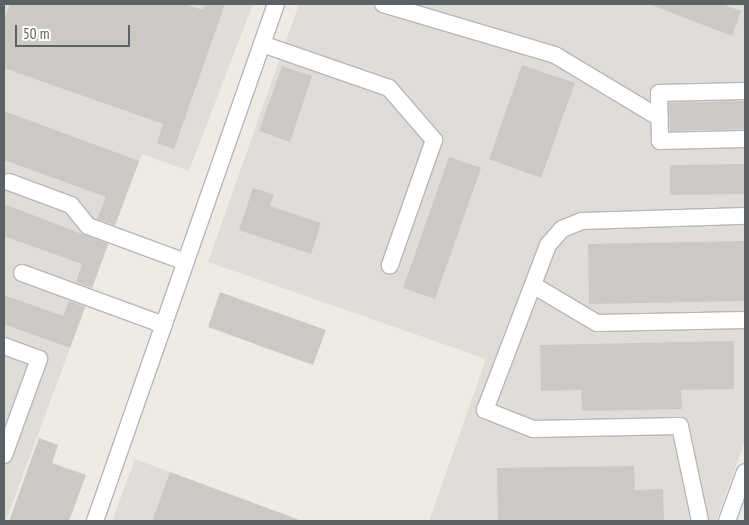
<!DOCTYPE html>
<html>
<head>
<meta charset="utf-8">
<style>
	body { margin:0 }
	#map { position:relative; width:749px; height:525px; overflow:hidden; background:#efebe4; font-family:"PT Sans Narrow",sans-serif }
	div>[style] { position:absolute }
	.industrial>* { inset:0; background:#e0ddd8 }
	.building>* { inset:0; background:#ccc8c3 }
	.roads { filter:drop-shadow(1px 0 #b4b8bb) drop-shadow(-1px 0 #b4b8bb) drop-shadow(0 1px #b4b8bb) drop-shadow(0 -1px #b4b8bb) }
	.minor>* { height:16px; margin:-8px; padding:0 8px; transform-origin:8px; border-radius:8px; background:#fff }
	span { translate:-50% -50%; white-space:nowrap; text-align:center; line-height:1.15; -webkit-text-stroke:4px #fff; paint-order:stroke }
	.frame { position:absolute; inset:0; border:5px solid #5c6165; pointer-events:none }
	.scale { position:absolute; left:15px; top:25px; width:115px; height:22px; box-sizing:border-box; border:2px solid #5c6165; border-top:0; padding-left:6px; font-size:15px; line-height:18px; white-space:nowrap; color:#5c6165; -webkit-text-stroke:4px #fff; paint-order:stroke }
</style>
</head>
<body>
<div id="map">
	<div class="industrial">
		<i style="clip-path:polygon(4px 4px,253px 4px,189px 171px,142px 154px,6px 521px,4px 521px)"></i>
		<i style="clip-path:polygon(299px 4px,745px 4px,745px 441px,716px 521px,429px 521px,486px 359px,208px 262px)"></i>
		<i style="clip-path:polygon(135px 459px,303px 521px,112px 521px)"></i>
	</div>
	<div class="building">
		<i style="clip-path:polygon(10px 4px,185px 4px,203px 10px,205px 4px,225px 4px,174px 149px,157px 143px,163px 124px,4px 68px,4px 20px)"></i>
		<i style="clip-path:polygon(649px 4px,722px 4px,741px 11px,732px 36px)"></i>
		<i style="clip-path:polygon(522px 65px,575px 83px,541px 178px,489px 159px)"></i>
		<i style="clip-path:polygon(282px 66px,312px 76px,290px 142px,259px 131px)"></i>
		<i style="clip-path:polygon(745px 101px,745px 129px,670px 131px,669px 103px)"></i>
		<i style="clip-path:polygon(4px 111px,139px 161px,115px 225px,97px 219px,106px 197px,4px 160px)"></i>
		<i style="clip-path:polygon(449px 157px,481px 168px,435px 299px,403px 288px)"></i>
		<i style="clip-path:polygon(745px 164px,745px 194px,670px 195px,670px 165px)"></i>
		<i style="clip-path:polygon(253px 188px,274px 195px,270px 206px,321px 223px,311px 254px,239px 230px)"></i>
		<i style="clip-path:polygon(4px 204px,108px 244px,92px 288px,76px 282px,82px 264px,4px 236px)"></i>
		<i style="clip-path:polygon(745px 241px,745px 301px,589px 304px,588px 244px)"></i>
		<i style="clip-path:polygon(220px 292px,326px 330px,313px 365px,208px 327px)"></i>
		<i style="clip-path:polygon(4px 295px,63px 316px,69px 301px,85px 307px,70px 348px,4px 324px)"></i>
		<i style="clip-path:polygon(734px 341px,734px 389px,681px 390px,682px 409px,582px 411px,581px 390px,541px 391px,540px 345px)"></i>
		<i style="clip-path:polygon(39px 438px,58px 445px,52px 463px,86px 475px,69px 521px,9px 521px)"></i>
		<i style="clip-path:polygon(634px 466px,635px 490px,663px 489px,664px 521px,498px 521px,497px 468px)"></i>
		<i style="clip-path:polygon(170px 472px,299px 520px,299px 521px,152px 521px)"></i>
	</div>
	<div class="roads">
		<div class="minor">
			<i style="left:383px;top:4px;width:179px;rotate:16.5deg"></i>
			<i style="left:555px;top:55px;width:122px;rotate:31deg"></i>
			<i style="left:262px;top:44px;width:134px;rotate:19.1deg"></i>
			<i style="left:389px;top:88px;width:69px;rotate:49.1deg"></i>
			<i style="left:434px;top:140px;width:133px;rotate:109.4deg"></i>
			<i style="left:745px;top:91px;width:86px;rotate:178.7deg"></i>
			<i style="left:659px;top:93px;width:48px;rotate:88.8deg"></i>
			<i style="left:660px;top:141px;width:85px;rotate:-1.3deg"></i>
			<i style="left:9px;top:182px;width:66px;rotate:20.4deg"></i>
			<i style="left:71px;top:205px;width:27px;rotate:51deg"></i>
			<i style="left:88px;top:226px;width:104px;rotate:20.2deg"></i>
			<i style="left:22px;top:273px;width:151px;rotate:20.1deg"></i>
			<i style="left:533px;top:285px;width:74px;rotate:30.7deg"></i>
			<i style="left:597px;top:323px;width:148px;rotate:-1.2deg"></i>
			<i style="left:4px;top:346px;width:37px;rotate:20deg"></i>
			<i style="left:39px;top:359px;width:102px;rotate:110deg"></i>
			<i style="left:95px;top:521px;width:548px;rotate:-70.71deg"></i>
			<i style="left:700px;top:521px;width:97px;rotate:-101.9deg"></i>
			<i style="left:680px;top:426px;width:147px;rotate:178.8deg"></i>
			<i style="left:533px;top:429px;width:52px;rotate:-158.4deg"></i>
			<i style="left:485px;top:410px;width:177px;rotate:-69.1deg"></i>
			<i style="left:548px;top:245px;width:21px;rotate:-49deg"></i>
			<i style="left:562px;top:229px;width:22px;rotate:-22deg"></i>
			<i style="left:582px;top:221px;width:163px;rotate:-1.8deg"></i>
			<i style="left:727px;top:521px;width:52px;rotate:-69.8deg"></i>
		</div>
	</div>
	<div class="frame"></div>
	<div class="scale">50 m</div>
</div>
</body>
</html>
